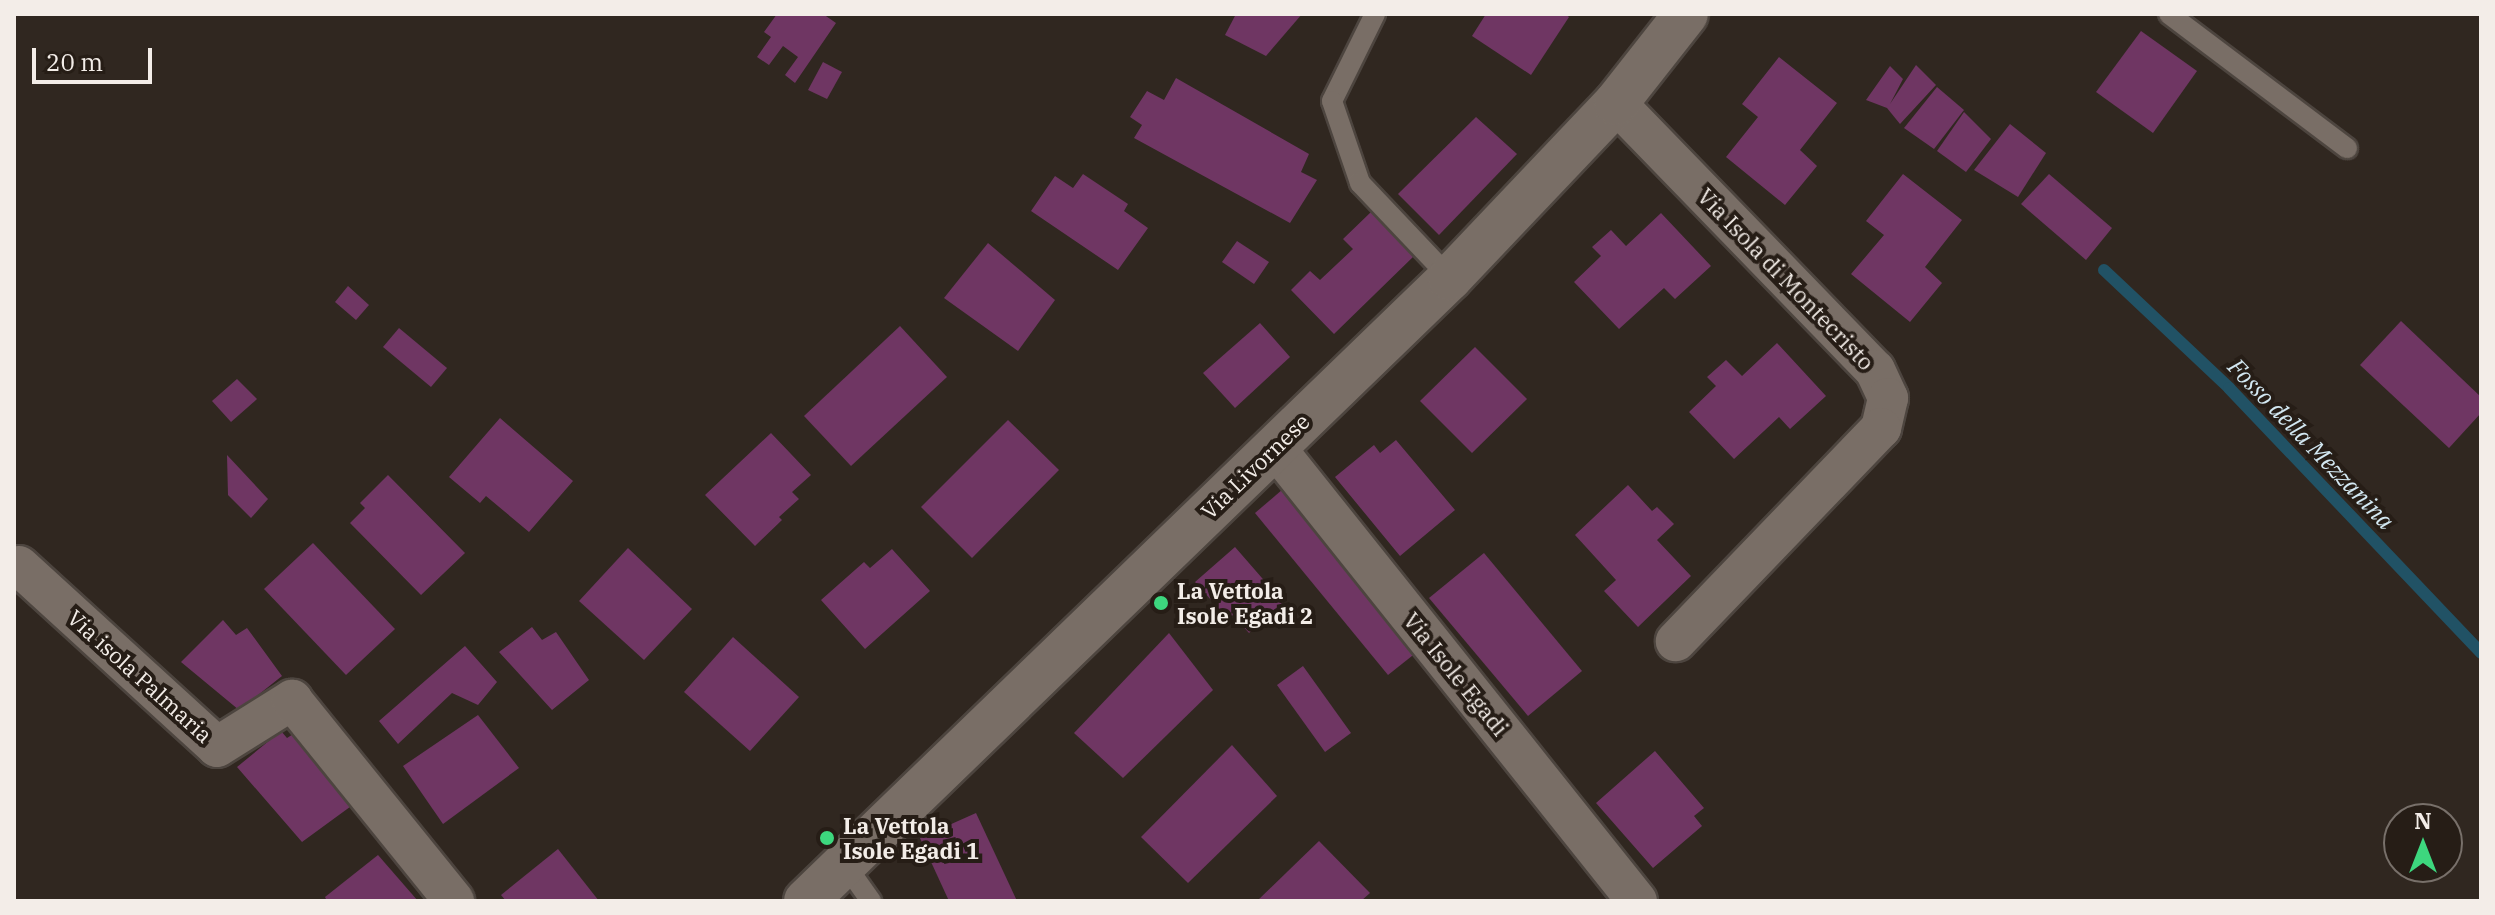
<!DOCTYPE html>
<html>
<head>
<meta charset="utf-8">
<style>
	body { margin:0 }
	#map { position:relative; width:2495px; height:915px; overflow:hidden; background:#302720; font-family:"IBM Plex Serif",serif }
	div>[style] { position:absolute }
	.stream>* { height:12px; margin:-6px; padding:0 6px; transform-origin:6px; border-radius:6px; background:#215265 }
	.building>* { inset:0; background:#6f3663 }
	.roads { filter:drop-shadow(2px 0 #4d453f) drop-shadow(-2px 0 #4d453f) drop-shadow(0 2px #4d453f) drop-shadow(0 -2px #4d453f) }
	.service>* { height:20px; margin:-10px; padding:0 10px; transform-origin:10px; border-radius:10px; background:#796e66 }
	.minor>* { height:40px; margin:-20px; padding:0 20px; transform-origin:20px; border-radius:20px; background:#796e66 }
	.tertiary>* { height:44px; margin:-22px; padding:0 22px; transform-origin:22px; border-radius:22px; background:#796e66 }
	.dots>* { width:22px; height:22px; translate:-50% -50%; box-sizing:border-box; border:4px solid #261d16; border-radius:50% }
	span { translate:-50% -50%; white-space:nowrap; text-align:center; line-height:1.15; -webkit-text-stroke:8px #261d16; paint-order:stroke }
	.street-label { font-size:22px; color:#f3ede8 }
	.poi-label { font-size:22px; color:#f3ede8; font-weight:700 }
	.left { translate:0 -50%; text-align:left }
	.water-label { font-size:24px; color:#d3e8f2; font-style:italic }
	.frame { position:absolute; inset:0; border:16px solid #f3ede8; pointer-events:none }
	.north { position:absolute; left:2383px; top:803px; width:80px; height:80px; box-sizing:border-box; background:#261d16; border:2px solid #78706a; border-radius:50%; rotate:0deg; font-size:22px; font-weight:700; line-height:32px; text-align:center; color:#f3ede8 }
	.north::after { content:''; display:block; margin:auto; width:28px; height:36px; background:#3dd77e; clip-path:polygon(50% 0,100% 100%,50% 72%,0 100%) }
	.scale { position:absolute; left:32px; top:48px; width:120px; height:36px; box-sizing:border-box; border:4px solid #f3ede8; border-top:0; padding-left:10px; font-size:24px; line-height:28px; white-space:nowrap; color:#f3ede8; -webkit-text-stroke:6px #261d16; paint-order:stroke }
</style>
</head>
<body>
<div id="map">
	<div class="stream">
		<i style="left:2104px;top:270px;width:172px;rotate:43.3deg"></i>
		<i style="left:2229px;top:388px;width:366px;rotate:46.4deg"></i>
	</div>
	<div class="building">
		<i style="clip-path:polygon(777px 14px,823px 14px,836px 23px,795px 83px,785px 75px,798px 57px,783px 46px,769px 65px,757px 57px,771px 37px,764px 32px)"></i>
		<i style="clip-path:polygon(1236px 14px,1302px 14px,1266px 56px,1225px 35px)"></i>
		<i style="clip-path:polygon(1486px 14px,1565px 14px,1569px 17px,1531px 75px,1472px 36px)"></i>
		<i style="clip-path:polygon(2141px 31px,2197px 71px,2153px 133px,2096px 92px)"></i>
		<i style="clip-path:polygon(1779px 57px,1837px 103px,1800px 150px,1817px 166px,1785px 205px,1726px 157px,1758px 117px,1742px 104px)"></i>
		<i style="clip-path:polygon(823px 62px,842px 72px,827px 99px,808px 90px)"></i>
		<i style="clip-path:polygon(1916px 65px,1936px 85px,1900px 124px,1887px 108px,1866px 100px,1890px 66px,1903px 79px,1890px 104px)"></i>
		<i style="clip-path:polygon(1176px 78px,1309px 154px,1301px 172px,1317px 180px,1290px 223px,1134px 138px,1142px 125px,1130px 117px,1147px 91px,1164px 100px)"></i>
		<i style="clip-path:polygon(1937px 87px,1964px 110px,1934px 149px,1904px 128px)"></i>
		<i style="clip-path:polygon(1964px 112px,1991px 139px,1966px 172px,1937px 151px)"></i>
		<i style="clip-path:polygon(1476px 117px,1517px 154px,1439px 235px,1398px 194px)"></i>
		<i style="clip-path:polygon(2010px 124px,2046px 153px,2018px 197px,1974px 170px)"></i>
		<i style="clip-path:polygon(1083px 174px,1128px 204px,1124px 211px,1148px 228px,1118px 270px,1031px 211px,1055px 176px,1073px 188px)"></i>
		<i style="clip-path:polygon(1903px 174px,1962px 220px,1925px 267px,1942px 283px,1910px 322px,1851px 274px,1884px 235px,1866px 221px)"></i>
		<i style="clip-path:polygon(2049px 174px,2112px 228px,2086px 260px,2021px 204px)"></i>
		<i style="clip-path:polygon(1371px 212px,1414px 256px,1334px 334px,1291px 290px,1310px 271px,1320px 280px,1353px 249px,1343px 239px)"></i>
		<i style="clip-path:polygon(1661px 213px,1711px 266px,1675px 299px,1664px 288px,1619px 329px,1574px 282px,1601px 256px,1592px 247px,1611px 230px,1626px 246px)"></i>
		<i style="clip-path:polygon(1237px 241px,1269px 262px,1254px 284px,1222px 262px)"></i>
		<i style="clip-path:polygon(988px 243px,1055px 300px,1018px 351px,944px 298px)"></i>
		<i style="clip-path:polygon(348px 286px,369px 305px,356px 320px,335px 302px)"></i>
		<i style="clip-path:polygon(2401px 321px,2481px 397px,2481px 413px,2449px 448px,2360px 365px)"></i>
		<i style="clip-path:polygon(1260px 323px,1290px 357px,1235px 408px,1203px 373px)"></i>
		<i style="clip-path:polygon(900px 326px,947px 377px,851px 466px,804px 416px)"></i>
		<i style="clip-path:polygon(399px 328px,447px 368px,431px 387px,383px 347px)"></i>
		<i style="clip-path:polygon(1777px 343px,1826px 396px,1790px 429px,1779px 417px,1734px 459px,1689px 412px,1716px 386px,1707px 377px,1726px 360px,1742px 376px)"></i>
		<i style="clip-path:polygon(1475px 347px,1527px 399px,1472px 453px,1420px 401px)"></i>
		<i style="clip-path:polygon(237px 379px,257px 399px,231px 422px,212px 401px)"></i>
		<i style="clip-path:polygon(500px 418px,573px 481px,529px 532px,486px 496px,480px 503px,449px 477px)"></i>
		<i style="clip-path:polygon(1008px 420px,1059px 470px,972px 558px,921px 507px)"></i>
		<i style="clip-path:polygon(771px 433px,811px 475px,792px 492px,799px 499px,779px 517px,782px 520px,755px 546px,705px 495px)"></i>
		<i style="clip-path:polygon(1396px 440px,1455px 510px,1400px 556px,1335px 477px,1374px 445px,1380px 453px)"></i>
		<i style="clip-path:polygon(227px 455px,268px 499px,251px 518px,228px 495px)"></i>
		<i style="clip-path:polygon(388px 475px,465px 553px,421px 595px,350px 523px,365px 508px,360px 503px)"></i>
		<i style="clip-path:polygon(1628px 485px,1652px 511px,1657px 507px,1674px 524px,1657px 540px,1691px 576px,1638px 627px,1604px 591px,1616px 580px,1575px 535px)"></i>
		<i style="clip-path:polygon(1283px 489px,1417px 652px,1388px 675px,1255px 513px)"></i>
		<i style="clip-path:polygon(313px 543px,395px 629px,346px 675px,264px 589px)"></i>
		<i style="clip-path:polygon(1235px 547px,1283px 602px,1249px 633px,1233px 615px,1228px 619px,1195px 582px)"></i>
		<i style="clip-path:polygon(628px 548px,692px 609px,644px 660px,579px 601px)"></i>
		<i style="clip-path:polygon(892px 549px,930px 591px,865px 649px,821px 600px,864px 562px,870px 568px)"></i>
		<i style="clip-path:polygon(1484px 553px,1582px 671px,1528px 716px,1429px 598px)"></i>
		<i style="clip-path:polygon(223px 620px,236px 635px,247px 628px,282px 676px,239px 710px,181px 662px)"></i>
		<i style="clip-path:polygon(532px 627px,542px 640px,556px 632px,589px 680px,552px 710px,499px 652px)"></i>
		<i style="clip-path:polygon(1169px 633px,1213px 690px,1123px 778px,1074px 733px)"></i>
		<i style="clip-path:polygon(733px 637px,799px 697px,750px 751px,684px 692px)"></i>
		<i style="clip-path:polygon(465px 646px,497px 682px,478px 705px,452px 693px,398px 744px,379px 721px)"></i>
		<i style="clip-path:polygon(1303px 666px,1351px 733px,1325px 752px,1277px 685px)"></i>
		<i style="clip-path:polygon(478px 715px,519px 768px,443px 824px,403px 766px)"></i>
		<i style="clip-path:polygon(281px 731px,287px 738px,298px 731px,354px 804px,302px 842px,237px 767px)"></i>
		<i style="clip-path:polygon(1232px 745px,1277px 796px,1188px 883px,1141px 837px)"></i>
		<i style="clip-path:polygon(1655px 751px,1704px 808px,1694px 816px,1702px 826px,1653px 868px,1596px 803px)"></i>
		<i style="clip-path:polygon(976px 813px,1017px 901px,949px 901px,920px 838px)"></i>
		<i style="clip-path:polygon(1319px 841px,1370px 893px,1361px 901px,1257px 901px)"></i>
		<i style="clip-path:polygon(558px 849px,599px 901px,506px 901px,501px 895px)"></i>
		<i style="clip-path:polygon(378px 855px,418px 901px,327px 901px,325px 897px)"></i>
	</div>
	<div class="roads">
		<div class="service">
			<i style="left:1375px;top:14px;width:97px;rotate:116.3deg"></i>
			<i style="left:1332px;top:101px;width:87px;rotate:71.1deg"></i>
			<i style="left:1360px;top:183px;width:131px;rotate:46.5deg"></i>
			<i style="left:2169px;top:14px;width:223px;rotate:37deg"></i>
			<i style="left:844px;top:863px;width:47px;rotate:54.6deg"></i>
		</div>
		<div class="minor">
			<i style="left:1616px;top:103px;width:372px;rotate:45.9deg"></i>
			<i style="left:1875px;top:370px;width:31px;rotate:65deg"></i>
			<i style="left:1888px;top:398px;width:31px;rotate:103deg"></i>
			<i style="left:1881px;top:428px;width:296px;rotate:133.9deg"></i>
			<i style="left:1274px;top:446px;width:582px;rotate:51.42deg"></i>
			<i style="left:19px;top:566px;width:268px;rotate:42.4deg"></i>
			<i style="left:217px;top:747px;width:89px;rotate:-32.1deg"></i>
			<i style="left:292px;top:700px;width:258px;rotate:51.1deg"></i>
		</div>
		<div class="tertiary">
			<i style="left:806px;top:901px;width:896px;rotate:-44.05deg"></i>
			<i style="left:1450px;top:278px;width:241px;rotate:-46.5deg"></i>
			<i style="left:1616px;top:103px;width:113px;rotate:-51.8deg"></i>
		</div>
	</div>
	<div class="dots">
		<i style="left:1161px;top:603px;background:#3dd77e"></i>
		<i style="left:827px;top:838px;background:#3dd77e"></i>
	</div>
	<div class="street-label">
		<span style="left:1786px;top:279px;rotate:46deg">Via Isola di Montecristo</span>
		<span style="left:1255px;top:466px;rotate:-44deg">Via Livornese</span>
		<span style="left:1456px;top:674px;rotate:51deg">Via Isole Egadi</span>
		<span style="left:140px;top:676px;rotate:42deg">Via isola Palmaria</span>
	</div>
	<div class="poi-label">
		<span class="left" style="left:1177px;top:603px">La Vettola<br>Isole Egadi 2</span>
		<span class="left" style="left:843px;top:838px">La Vettola<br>Isole Egadi 1</span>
	</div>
	<div class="water-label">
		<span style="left:2311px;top:444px;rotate:46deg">Fosso della Mezzanina</span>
	</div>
	<div class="frame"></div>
	<div class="north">N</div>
	<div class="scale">20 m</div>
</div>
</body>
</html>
